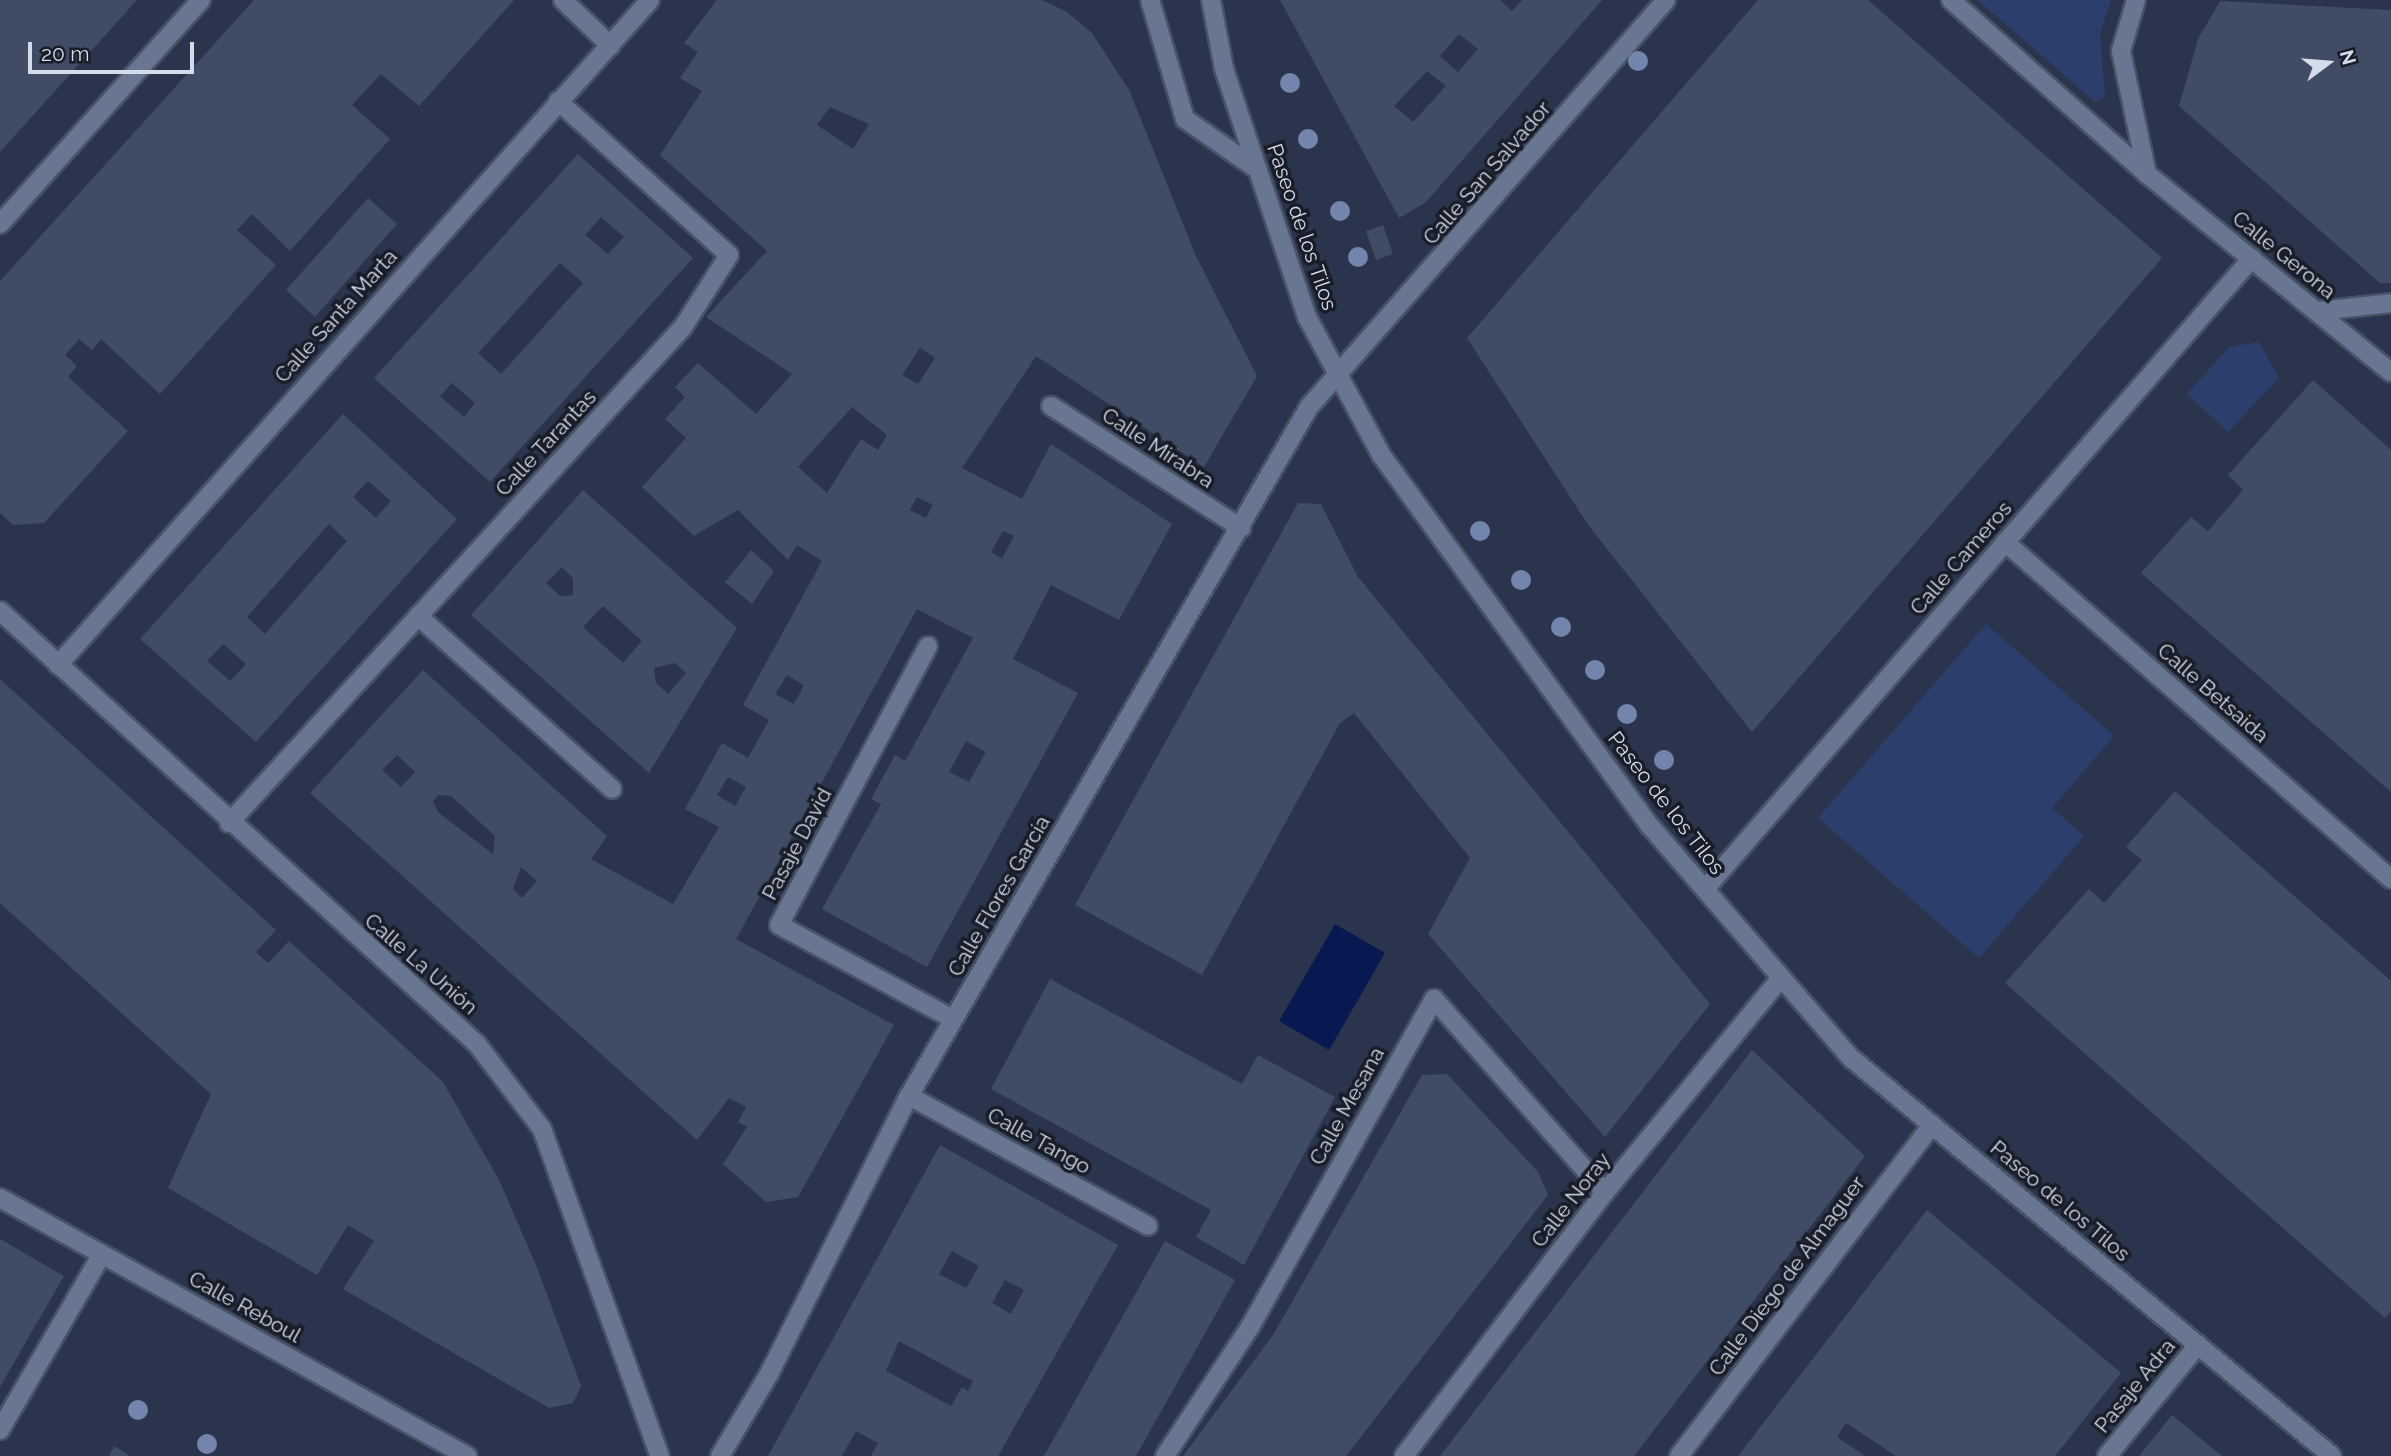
<!DOCTYPE html>
<html>
<head>
<meta charset="utf-8">
<style>
	body { margin:0 }
	#map { position:relative; width:2391px; height:1456px; overflow:hidden; background:#2a354d; font-family:Raleway,sans-serif }
	div>[style] { position:absolute }
	.green>* { inset:0; background:#2c3f6c }
	.water>* { inset:0; background:#071950 }
	.building>* { inset:0; background:#404c65 }
	.roads { filter:drop-shadow(2px 0 #485267) drop-shadow(-2px 0 #485267) drop-shadow(0 2px #485267) drop-shadow(0 -2px #485267) }
	.lane>* { height:18px; margin:-9px; padding:0 9px; transform-origin:9px; border-radius:9px; background:#697692 }
	.street>* { height:18px; margin:-9px; padding:0 9px; transform-origin:9px; border-radius:9px; background:#697692 }
	.secondary>* { height:18px; margin:-9px; padding:0 9px; transform-origin:9px; border-radius:9px; background:#697692 }
	.trees>* { width:20px; height:20px; margin:-10px; border-radius:50%; background:#7385ad }
	span { translate:-50% -50%; white-space:nowrap; text-align:center; line-height:1.15; -webkit-text-stroke:7px #181d28; paint-order:stroke }
	.street-label { font-size:21px; color:#d4dceb }
	.north { position:absolute; left:2293px; top:28px; width:70px; height:70px; -webkit-text-stroke:5px #181d28; paint-order:stroke; rotate:74deg; font-size:19px; font-weight:700; line-height:28px; text-align:center; color:#d4dceb }
	.north::after { content:''; display:block; margin:auto; width:24px; height:32px; background:#d4dceb; clip-path:polygon(50% 0,100% 100%,50% 72%,0 100%) }
	.scale { position:absolute; left:28px; top:42px; width:166px; height:32px; box-sizing:border-box; border:4px solid #d4dceb; border-top:0; padding-left:9px; font-size:21px; line-height:24px; white-space:nowrap; color:#d4dceb; -webkit-text-stroke:5px #181d28; paint-order:stroke }
</style>
</head>
<body>
<div id="map">
	<div class="green">
		<i style="clip-path:polygon(1978px 0,2111px 0,2100px 33px,2105px 97px,2095px 102px)"></i>
		<i style="clip-path:polygon(2259px 342px,2279px 378px,2228px 432px,2187px 394px,2229px 347px)"></i>
		<i style="clip-path:polygon(1986px 624px,2114px 736px,2052px 808px,2084px 836px,1979px 958px,1818px 818px)"></i>
	</div>
	<div class="water">
		<i style="clip-path:polygon(1335px 924px,1385px 953px,1329px 1050px,1279px 1021px)"></i>
	</div>
	<div class="building">
		<i style="clip-path:polygon(0 0,137px 0,0 152px)"></i>
		<i style="clip-path:polygon(254px 0,514px 0,419px 106px,381px 74px,352px 105px,390px 139px,290px 251px,252px 214px,237px 230px,276px 265px,160px 394px,101px 339px,92px 350px,79px 339px,65px 355px,77px 366px,68px 377px,128px 431px,44px 523px,13px 525px,0 513px,0 281px)"></i>
		<i style="clip-path:polygon(evenodd,717px 0,1042px 0,1067px 12px,1092px 33px,1129px 90px,1196px 256px,1257px 376px,1204px 467px,1036px 356px,962px 468px,1022px 499px,1051px 444px,1172px 524px,1119px 620px,1051px 585px,1013px 659px,1078px 693px,927px 967px,822px 909px,881px 804px,871px 799px,895px 755px,905px 761px,973px 638px,917px 609px,736px 939px,894px 1025px,798px 1197px,766px 1202px,723px 1164px,747px 1127px,738px 1122px,746px 1107px,729px 1098px,697px 1140px,310px 793px,423px 670px,607px 836px,591px 859px,673px 904px,719px 827px,685px 809px,722px 743px,748px 758px,753px 749px,769px 720px,743px 705px,822px 561px,797px 545px,788px 560px,738px 510px,694px 536px,642px 487px,686px 438px,665px 419px,685px 397px,675px 387px,698px 363px,756px 414px,792px 374px,706px 317px,767px 251px,660px 155px,702px 91px,680px 78px,698px 52px,684px 43px,717px 0,830px 107px,869px 124px,853px 149px,817px 125px,830px 107px,717px 0,920px 348px,935px 358px,918px 384px,902px 375px,920px 348px,717px 0,852px 407px,887px 435px,878px 450px,861px 439px,827px 493px,798px 467px,852px 407px,717px 0,917px 497px,933px 505px,926px 518px,910px 510px,917px 497px,717px 0,1003px 531px,1014px 536px,1002px 559px,991px 552px,1003px 531px,717px 0,787px 675px,804px 685px,794px 704px,775px 694px,787px 675px,717px 0,966px 741px,986px 752px,969px 782px,949px 772px,966px 741px,717px 0,397px 755px,415px 772px,401px 787px,382px 770px,397px 755px,717px 0,728px 777px,746px 787px,735px 806px,717px 795px,728px 777px,717px 0,438px 795px,451px 796px,495px 836px,493px 854px,439px 813px,433px 802px,438px 795px,717px 0,521px 867px,537px 881px,522px 898px,513px 889px,521px 867px)"></i>
		<i style="clip-path:polygon(evenodd,1280px 0,1500px 0,1512px 11px,1522px 0,1602px 0,1425px 203px,1399px 218px,1280px 0,1459px 34px,1478px 49px,1458px 72px,1440px 56px,1459px 34px,1280px 0,1427px 71px,1446px 86px,1413px 122px,1394px 106px,1427px 71px)"></i>
		<i style="clip-path:polygon(1758px 0,1868px 0,2162px 258px,1752px 732px,1589px 526px,1467px 338px)"></i>
		<i style="clip-path:polygon(2220px 1px,2391px 10px,2391px 283px,2380px 283px,2179px 106px,2198px 39px)"></i>
		<i style="clip-path:polygon(evenodd,578px 154px,693px 258px,490px 482px,374px 378px,578px 154px,601px 217px,624px 237px,608px 254px,585px 235px,601px 217px,578px 154px,560px 263px,583px 283px,501px 374px,478px 353px,560px 263px,578px 154px,452px 383px,475px 403px,464px 417px,440px 396px,452px 383px)"></i>
		<i style="clip-path:polygon(368px 198px,397px 224px,315px 317px,286px 290px)"></i>
		<i style="clip-path:polygon(1383px 225px,1393px 254px,1376px 260px,1366px 231px)"></i>
		<i style="clip-path:polygon(2313px 380px,2391px 450px,2391px 792px,2141px 573px,2191px 517px,2208px 531px,2243px 490px,2228px 475px)"></i>
		<i style="clip-path:polygon(evenodd,343px 414px,457px 519px,256px 742px,140px 639px,343px 414px,368px 481px,391px 501px,376px 518px,353px 497px,368px 481px,343px 414px,329px 524px,347px 541px,265px 634px,247px 617px,329px 524px,343px 414px,223px 644px,246px 664px,230px 681px,207px 661px,223px 644px)"></i>
		<i style="clip-path:polygon(evenodd,583px 490px,737px 628px,649px 773px,471px 615px,583px 490px,562px 567px,573px 578px,573px 595px,560px 596px,546px 583px,562px 567px,583px 490px,603px 606px,642px 641px,623px 663px,583px 627px,603px 606px,583px 490px,675px 663px,686px 673px,668px 694px,656px 683px,654px 668px,675px 663px)"></i>
		<i style="clip-path:polygon(1298px 503px,1321px 504px,1358px 577px,1710px 1004px,1605px 1137px,1428px 934px,1470px 858px,1354px 713px,1340px 723px,1202px 975px,1075px 905px)"></i>
		<i style="clip-path:polygon(751px 550px,774px 571px,752px 604px,725px 582px)"></i>
		<i style="clip-path:polygon(0 679px,276px 930px,256px 952px,268px 963px,289px 941px,443px 1082px,499px 1180px,536px 1265px,581px 1386px,573px 1403px,549px 1408px,343px 1289px,374px 1241px,348px 1225px,317px 1275px,168px 1188px,211px 1094px,0 903px)"></i>
		<i style="clip-path:polygon(2175px 791px,2391px 981px,2391px 1311px,2385px 1318px,2005px 983px,2089px 889px,2104px 903px,2142px 860px,2126px 847px)"></i>
		<i style="clip-path:polygon(1050px 979px,1242px 1084px,1258px 1055px,1335px 1097px,1244px 1265px,1196px 1237px,1211px 1210px,991px 1089px)"></i>
		<i style="clip-path:polygon(1752px 1050px,1865px 1156px,1634px 1456px,1440px 1456px)"></i>
		<i style="clip-path:polygon(1447px 1074px,1538px 1172px,1548px 1195px,1346px 1456px,1183px 1456px,1273px 1335px,1422px 1075px)"></i>
		<i style="clip-path:polygon(evenodd,940px 1145px,1118px 1245px,998px 1456px,871px 1456px,878px 1443px,856px 1431px,842px 1456px,768px 1456px,940px 1145px,952px 1251px,979px 1266px,966px 1288px,939px 1274px,952px 1251px,940px 1145px,1005px 1280px,1024px 1290px,1011px 1314px,992px 1303px,1005px 1280px,940px 1145px,899px 1341px,973px 1381px,968px 1391px,962px 1387px,951px 1406px,886px 1371px,899px 1341px)"></i>
		<i style="clip-path:polygon(1927px 1210px,2121px 1373px,2055px 1456px,1896px 1456px,1846px 1423px,1837px 1437px,1865px 1456px,1738px 1456px)"></i>
		<i style="clip-path:polygon(0 1239px,64px 1276px,0 1387px)"></i>
		<i style="clip-path:polygon(1165px 1241px,1235px 1280px,1136px 1456px,1044px 1456px)"></i>
		<i style="clip-path:polygon(2172px 1415px,2222px 1456px,2139px 1456px)"></i>
		<i style="clip-path:polygon(114px 1446px,130px 1456px,109px 1456px)"></i>
	</div>
	<div class="roads">
		<div class="lane">
			<i style="left:1150px;top:0;width:124px;rotate:73.6deg"></i>
			<i style="left:1185px;top:119px;width:89px;rotate:34.9deg"></i>
			<i style="left:909px;top:1096px;width:272px;rotate:28.5deg"></i>
		</div>
		<div class="street">
			<i style="left:563px;top:0;width:66px;rotate:43.8deg"></i>
			<i style="left:0;top:224px;width:301px;rotate:-48.1deg"></i>
			<i style="left:2319px;top:311px;width:72px;rotate:-6.3deg"></i>
			<i style="left:1051px;top:406px;width:226px;rotate:32.7deg"></i>
			<i style="left:2005px;top:542px;width:512px;rotate:41.12deg"></i>
			<i style="left:418px;top:616px;width:260px;rotate:41.7deg"></i>
			<i style="left:928px;top:646px;width:316px;rotate:118.1deg"></i>
			<i style="left:779px;top:925px;width:198px;rotate:28.4deg"></i>
			<i style="left:58px;top:665px;width:890px;rotate:-48.32deg"></i>
			<i style="left:229px;top:823px;width:672px;rotate:-47.53deg"></i>
			<i style="left:683px;top:327px;width:85px;rotate:-57.4deg"></i>
			<i style="left:729px;top:255px;width:230px;rotate:-138deg"></i>
			<i style="left:1705px;top:889px;width:835px;rotate:-49.08deg"></i>
			<i style="left:0;top:1198px;width:534px;rotate:28.92deg"></i>
			<i style="left:0;top:1430px;width:203px;rotate:-59.9deg"></i>
			<i style="left:720px;top:1456px;width:96px;rotate:-59.1deg"></i>
			<i style="left:769px;top:1374px;width:311px;rotate:-63.3deg"></i>
			<i style="left:909px;top:1096px;width:797px;rotate:-59.86deg"></i>
			<i style="left:1309px;top:407px;width:541px;rotate:-48.74deg"></i>
			<i style="left:1165px;top:1456px;width:154px;rotate:-56.6deg"></i>
			<i style="left:1250px;top:1327px;width:376px;rotate:-60.7deg"></i>
			<i style="left:1434px;top:999px;width:258px;rotate:48.5deg"></i>
			<i style="left:1404px;top:1456px;width:332px;rotate:-52.7deg"></i>
			<i style="left:1605px;top:1192px;width:277px;rotate:-50.6deg"></i>
			<i style="left:1679px;top:1456px;width:417px;rotate:-52.6deg"></i>
			<i style="left:2107px;top:1456px;width:144px;rotate:-50.7deg"></i>
		</div>
		<div class="secondary">
			<i style="left:1211px;top:0;width:70px;rotate:79.3deg"></i>
			<i style="left:1224px;top:69px;width:262px;rotate:71.5deg"></i>
			<i style="left:1307px;top:317px;width:158px;rotate:61.7deg"></i>
			<i style="left:1382px;top:456px;width:457px;rotate:54.1deg"></i>
			<i style="left:1650px;top:826px;width:307px;rotate:49.1deg"></i>
			<i style="left:1851px;top:1058px;width:624px;rotate:39.61deg"></i>
			<i style="left:1951px;top:0;width:262px;rotate:41.6deg"></i>
			<i style="left:2147px;top:174px;width:314px;rotate:39.1deg"></i>
			<i style="left:2136px;top:0;width:53px;rotate:106.4deg"></i>
			<i style="left:2121px;top:51px;width:126px;rotate:78.1deg"></i>
			<i style="left:0;top:611px;width:644px;rotate:42.23deg"></i>
			<i style="left:477px;top:1044px;width:107px;rotate:52.6deg"></i>
			<i style="left:542px;top:1129px;width:348px;rotate:70.2deg"></i>
		</div>
	</div>
	<div class="trees">
		<i style="left:1638px;top:61px"></i>
		<i style="left:1290px;top:83px"></i>
		<i style="left:1308px;top:139px"></i>
		<i style="left:1340px;top:211px"></i>
		<i style="left:1358px;top:257px"></i>
		<i style="left:1480px;top:531px"></i>
		<i style="left:1521px;top:580px"></i>
		<i style="left:1561px;top:627px"></i>
		<i style="left:1595px;top:670px"></i>
		<i style="left:1627px;top:714px"></i>
		<i style="left:1664px;top:760px"></i>
		<i style="left:138px;top:1410px"></i>
		<i style="left:207px;top:1444px"></i>
	</div>
	<div class="street-label">
		<span style="left:1487px;top:173px;rotate:-49deg">Calle San Salvador</span>
		<span style="left:1302px;top:227px;rotate:71deg">Paseo de los Tilos</span>
		<span style="left:2284px;top:255px;rotate:39deg">Calle Gerona</span>
		<span style="left:336px;top:316px;rotate:-48deg">Calle Santa Marta</span>
		<span style="left:546px;top:443px;rotate:-47deg">Calle Tarantas</span>
		<span style="left:1158px;top:448px;rotate:33deg">Calle Mirabra</span>
		<span style="left:1961px;top:558px;rotate:-49deg">Calle Cameros</span>
		<span style="left:2213px;top:693px;rotate:41deg">Calle Betsaida</span>
		<span style="left:1666px;top:803px;rotate:52deg">Paseo de los Tilos</span>
		<span style="left:797px;top:844px;rotate:-62deg">Pasaje David</span>
		<span style="left:999px;top:896px;rotate:-60deg">Calle Flores García</span>
		<span style="left:421px;top:964px;rotate:41deg">Calle La Unión</span>
		<span style="left:1347px;top:1106px;rotate:-61deg">Calle Mesana</span>
		<span style="left:1039px;top:1141px;rotate:29deg">Calle Tango</span>
		<span style="left:1571px;top:1200px;rotate:-52deg">Calle Noray</span>
		<span style="left:2060px;top:1201px;rotate:40deg">Paseo de los Tilos</span>
		<span style="left:1787px;top:1276px;rotate:-53deg">Calle Diego de Almaguer</span>
		<span style="left:245px;top:1307px;rotate:29deg">Calle Reboul</span>
		<span style="left:2135px;top:1386px;rotate:-51deg">Pasaje Adra</span>
	</div>
	<div class="north">N</div>
	<div class="scale">20 m</div>
</div>
</body>
</html>
